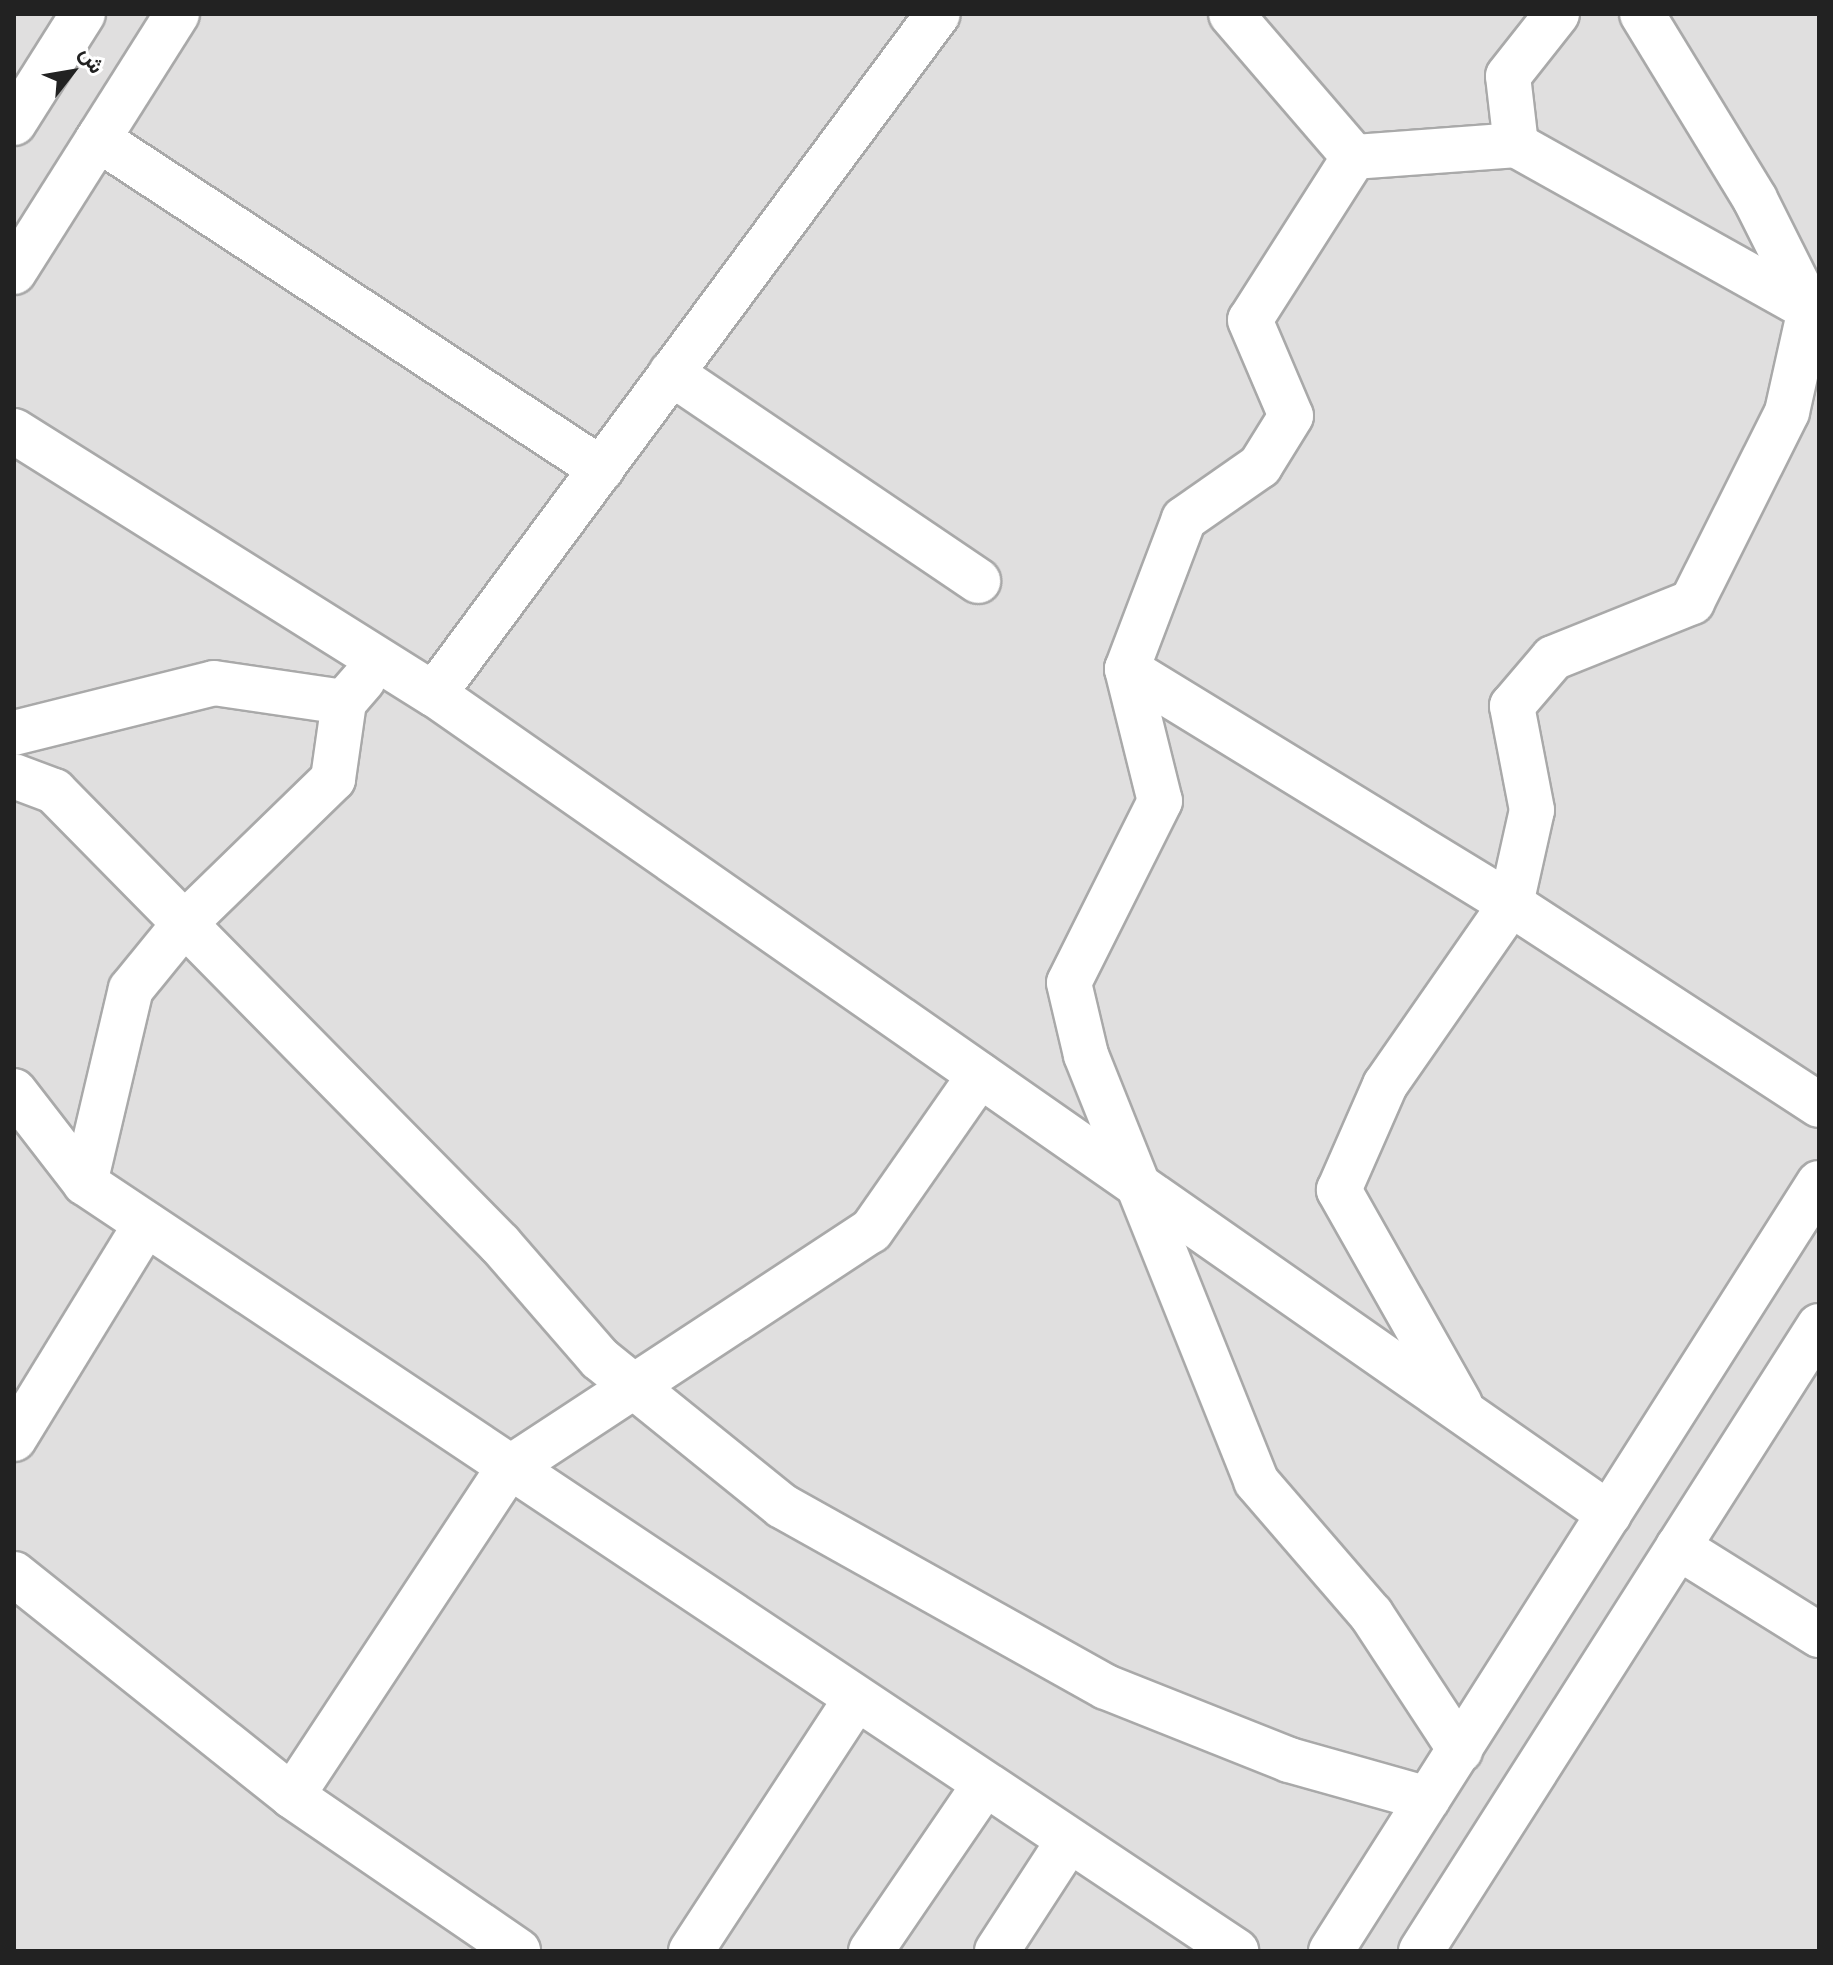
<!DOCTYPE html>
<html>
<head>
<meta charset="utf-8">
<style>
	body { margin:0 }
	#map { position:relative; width:1833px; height:1965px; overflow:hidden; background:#f2efe9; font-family:"Asap Condensed",Vazirmatn,sans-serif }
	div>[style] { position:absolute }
	.residential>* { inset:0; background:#e0dfdf }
	.roads { filter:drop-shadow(2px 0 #a9a9a9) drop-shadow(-2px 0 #a9a9a9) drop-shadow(0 2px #a9a9a9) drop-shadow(0 -2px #a9a9a9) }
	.minor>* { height:44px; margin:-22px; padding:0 22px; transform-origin:22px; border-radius:22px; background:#fff }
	span { translate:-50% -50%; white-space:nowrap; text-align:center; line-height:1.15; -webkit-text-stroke:8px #fff; paint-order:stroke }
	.frame { position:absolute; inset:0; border:16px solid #222; pointer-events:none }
	.north { position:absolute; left:32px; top:32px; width:80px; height:80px; -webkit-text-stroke:6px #fff; paint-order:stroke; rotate:59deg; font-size:22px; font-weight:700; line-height:32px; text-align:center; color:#222 }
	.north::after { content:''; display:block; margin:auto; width:28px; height:36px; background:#222; clip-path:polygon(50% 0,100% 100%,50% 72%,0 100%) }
</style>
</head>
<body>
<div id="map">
	<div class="residential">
		<i style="clip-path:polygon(14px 14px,1819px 14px,1819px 1951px,14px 1951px)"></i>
	</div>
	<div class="roads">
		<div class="minor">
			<i style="left:1231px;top:14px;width:189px;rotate:49.3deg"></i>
			<i style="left:1354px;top:157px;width:162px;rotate:-4.2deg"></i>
			<i style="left:1516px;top:145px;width:342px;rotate:29.2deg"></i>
			<i style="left:14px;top:123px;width:129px;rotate:-57.7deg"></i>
			<i style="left:98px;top:139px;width:602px;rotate:33.27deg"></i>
			<i style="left:1516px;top:145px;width:69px;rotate:-96.6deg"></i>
			<i style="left:1508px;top:76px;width:79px;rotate:-51.7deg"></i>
			<i style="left:1354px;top:157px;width:193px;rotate:122.5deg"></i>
			<i style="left:1250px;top:320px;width:104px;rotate:66.9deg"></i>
			<i style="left:1291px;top:416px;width:59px;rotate:121.8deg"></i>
			<i style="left:1260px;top:466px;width:93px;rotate:145.1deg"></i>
			<i style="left:1184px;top:519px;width:160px;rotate:110.8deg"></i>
			<i style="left:1127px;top:669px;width:136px;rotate:76deg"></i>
			<i style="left:1160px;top:801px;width:203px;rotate:116.6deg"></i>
			<i style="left:1069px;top:983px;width:74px;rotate:76.7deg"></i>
			<i style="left:1086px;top:1055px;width:459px;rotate:68.2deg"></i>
			<i style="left:1256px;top:1481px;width:176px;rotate:49.2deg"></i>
			<i style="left:1371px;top:1614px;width:163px;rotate:56.8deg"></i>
			<i style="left:14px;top:272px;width:305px;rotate:-57.7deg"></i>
			<i style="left:671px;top:373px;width:371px;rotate:34.1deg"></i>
			<i style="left:14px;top:431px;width:496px;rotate:32.1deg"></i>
			<i style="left:434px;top:694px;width:1433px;rotate:34.91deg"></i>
			<i style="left:1127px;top:669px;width:450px;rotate:31.5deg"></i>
			<i style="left:1511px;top:904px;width:368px;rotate:33.1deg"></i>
			<i style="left:434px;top:694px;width:846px;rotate:-53.46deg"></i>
			<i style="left:14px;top:733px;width:206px;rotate:-14deg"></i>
			<i style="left:214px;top:683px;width:131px;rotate:8.3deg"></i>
			<i style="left:344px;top:702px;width:29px;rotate:-49deg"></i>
			<i style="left:14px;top:776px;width:43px;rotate:20.6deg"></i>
			<i style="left:54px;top:791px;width:636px;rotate:45.45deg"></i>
			<i style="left:500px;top:1244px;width:152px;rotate:49deg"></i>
			<i style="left:600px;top:1359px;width:234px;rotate:38.9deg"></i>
			<i style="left:782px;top:1506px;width:371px;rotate:29.2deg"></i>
			<i style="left:1106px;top:1687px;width:197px;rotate:21.7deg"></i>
			<i style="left:1289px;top:1760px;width:144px;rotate:15.7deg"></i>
			<i style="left:14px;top:1091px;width:116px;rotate:52.3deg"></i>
			<i style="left:85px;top:1183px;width:1384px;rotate:33.71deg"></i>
			<i style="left:85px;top:1183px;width:199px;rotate:-76.7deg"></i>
			<i style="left:131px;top:989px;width:84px;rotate:-50.8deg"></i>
			<i style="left:184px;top:924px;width:208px;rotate:-44.2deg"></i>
			<i style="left:333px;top:779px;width:78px;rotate:-81.9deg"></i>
			<i style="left:1460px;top:1404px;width:246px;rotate:-119.5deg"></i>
			<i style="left:1339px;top:1190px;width:115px;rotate:-66.3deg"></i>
			<i style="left:1385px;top:1085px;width:221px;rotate:-55.2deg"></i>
			<i style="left:1511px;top:904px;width:96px;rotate:-77.4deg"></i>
			<i style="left:1532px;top:810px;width:106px;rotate:-100.9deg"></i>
			<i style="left:1512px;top:706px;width:63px;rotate:-49.5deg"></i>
			<i style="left:1553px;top:658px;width:150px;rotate:-21.9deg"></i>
			<i style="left:1692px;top:602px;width:212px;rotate:-63.4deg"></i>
			<i style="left:1787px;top:412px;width:106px;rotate:-77.4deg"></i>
			<i style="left:1810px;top:309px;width:123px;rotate:-116.6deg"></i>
			<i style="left:1755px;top:199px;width:217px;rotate:-121.4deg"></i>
			<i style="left:14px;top:1439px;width:252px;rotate:-58.5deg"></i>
			<i style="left:1678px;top:1547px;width:166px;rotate:32deg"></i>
			<i style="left:14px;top:1574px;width:356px;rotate:38.6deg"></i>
			<i style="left:292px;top:1796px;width:274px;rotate:34.4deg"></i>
			<i style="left:292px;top:1796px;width:392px;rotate:-56.6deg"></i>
			<i style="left:508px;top:1469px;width:434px;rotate:-33.3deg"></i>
			<i style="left:871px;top:1231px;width:190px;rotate:-55.1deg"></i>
			<i style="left:691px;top:1951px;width:301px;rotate:-56.8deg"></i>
			<i style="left:871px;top:1951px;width:202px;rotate:-55.7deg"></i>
			<i style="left:997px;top:1951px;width:132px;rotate:-57deg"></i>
			<i style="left:1331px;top:1951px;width:910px;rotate:-57.57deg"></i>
			<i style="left:1421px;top:1951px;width:741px;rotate:-57.51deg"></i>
		</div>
	</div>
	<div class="frame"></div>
	<div class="north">ش</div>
</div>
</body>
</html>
